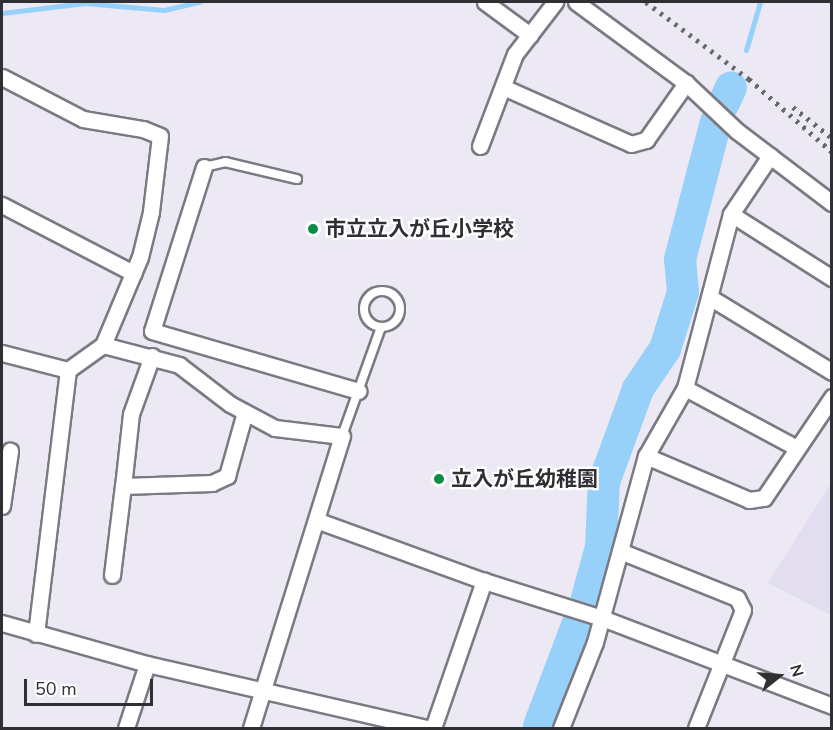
<!DOCTYPE html>
<html>
<head>
<meta charset="utf-8">
<style>
	body { margin:0 }
	#map { position:relative; width:833px; height:730px; overflow:hidden; background:#ece9f4; font-family:"Nunito Sans","Noto Sans JP",sans-serif }
	div>[style] { position:absolute }
	.built>* { inset:0; background:#e2ddef }
	.stream>* { height:5px; margin:-2.5px; padding:0 2.5px; transform-origin:2.5px; border-radius:2.5px; background:#97d0f8 }
	.river>* { height:32px; margin:-16px; padding:0 16px; transform-origin:16px; border-radius:16px; background:#97d0f8 }
	.roads { filter:drop-shadow(2px 0 #7b7982) drop-shadow(-2px 0 #7b7982) drop-shadow(0 2px #7b7982) drop-shadow(0 -2px #7b7982) }
	.lane>* { height:8px; margin:-4px; padding:0 4px; transform-origin:4px; border-radius:4px; background:#fff }
	.lane>.ring { margin:-4px; padding:0; box-sizing:content-box; background:none; border:8px solid #fff; border-radius:50% }
	.street>* { height:15px; margin:-7.5px; padding:0 7.5px; transform-origin:7.5px; border-radius:7.5px; background:#fff }
	.rail>* { height:4.5px; margin-top:-2.25px; transform-origin:0; background:repeating-linear-gradient(90deg,#68666d 0 3px,transparent 0 9px) }
	.dots>* { width:16px; height:16px; translate:-50% -50%; box-sizing:border-box; border:3px solid #fff; border-radius:50% }
	span { translate:-50% -50%; white-space:nowrap; text-align:center; line-height:1.15; -webkit-text-stroke:4.5px #fff; paint-order:stroke }
	.poi-label { font-size:21px; color:#302f33; font-weight:700 }
	.left { translate:0 -50%; text-align:left }
	.frame { position:absolute; inset:0; border:3px solid #302f33; pointer-events:none }
	.north { position:absolute; left:749px; top:646px; width:60px; height:60px; -webkit-text-stroke:4px #fff; paint-order:stroke; rotate:73deg; font-size:16px; font-weight:700; line-height:24px; text-align:center; color:#302f33 }
	.north::after { content:''; display:block; margin:auto; width:21px; height:27px; background:#302f33; clip-path:polygon(50% 0,100% 100%,50% 72%,0 100%) }
	.scale { position:absolute; left:24px; top:679px; width:129px; height:27px; box-sizing:border-box; border:3px solid #302f33; border-top:0; padding-left:8px; font-size:18px; line-height:21px; white-space:nowrap; color:#302f33; -webkit-text-stroke:4px #fff; paint-order:stroke }
</style>
</head>
<body>
<div id="map">
	<div class="built">
		<i style="clip-path:polygon(831px 483px,831px 615px,768px 583px)"></i>
	</div>
	<div class="stream">
		<i style="left:2px;top:13px;width:84px;rotate:-6.9deg"></i>
		<i style="left:85px;top:3px;width:79px;rotate:5.1deg"></i>
		<i style="left:164px;top:10px;width:37px;rotate:-13deg"></i>
		<i style="left:746px;top:50px;width:50px;rotate:-73.7deg"></i>
	</div>
	<div class="river">
		<i style="left:724px;top:103px;width:17px;rotate:-66deg"></i>
		<i style="left:587px;top:598px;width:53px;rotate:-74.6deg"></i>
		<i style="left:601px;top:547px;width:65px;rotate:-87.4deg"></i>
		<i style="left:604px;top:482px;width:99px;rotate:-69.9deg"></i>
		<i style="left:638px;top:389px;width:48px;rotate:-56deg"></i>
		<i style="left:665px;top:349px;width:60px;rotate:-72.5deg"></i>
		<i style="left:683px;top:292px;width:33px;rotate:-95deg"></i>
		<i style="left:680px;top:259px;width:142px;rotate:-75.3deg"></i>
		<i style="left:539px;top:726px;width:110px;rotate:-69.3deg"></i>
	</div>
	<div class="roads">
		<div class="lane">
			<i style="left:204px;top:167px;width:22px;rotate:-13deg"></i>
			<i style="left:225px;top:162px;width:74px;rotate:13.3deg"></i>
			<i class="ring" style="left:364px;top:291px;width:28px;height:28px"></i>
			<i style="left:342px;top:436px;width:116px;rotate:-70.3deg"></i>
		</div>
		<div class="street">
			<i style="left:485px;top:2px;width:56px;rotate:36.3deg"></i>
			<i style="left:576px;top:2px;width:137px;rotate:36.4deg"></i>
			<i style="left:686px;top:83px;width:70px;rotate:43.3deg"></i>
			<i style="left:737px;top:131px;width:119px;rotate:37.2deg"></i>
			<i style="left:2px;top:77px;width:91px;rotate:27.4deg"></i>
			<i style="left:83px;top:119px;width:61px;rotate:9.5deg"></i>
			<i style="left:143px;top:129px;width:18px;rotate:22deg"></i>
			<i style="left:160px;top:136px;width:77px;rotate:96.8deg"></i>
			<i style="left:151px;top:212px;width:46px;rotate:103.7deg"></i>
			<i style="left:140px;top:257px;width:95px;rotate:112.8deg"></i>
			<i style="left:103px;top:345px;width:79px;rotate:14.7deg"></i>
			<i style="left:179px;top:365px;width:64px;rotate:37.4deg"></i>
			<i style="left:230px;top:404px;width:51px;rotate:28.1deg"></i>
			<i style="left:275px;top:428px;width:67px;rotate:6.8deg"></i>
			<i style="left:342px;top:436px;width:306px;rotate:107.3deg"></i>
			<i style="left:503px;top:87px;width:140px;rotate:24deg"></i>
			<i style="left:631px;top:144px;width:16px;rotate:-15deg"></i>
			<i style="left:646px;top:140px;width:70px;rotate:-54.9deg"></i>
			<i style="left:480px;top:146px;width:98px;rotate:-69.2deg"></i>
			<i style="left:515px;top:54px;width:66px;rotate:-52.4deg"></i>
			<i style="left:204px;top:167px;width:172px;rotate:107.6deg"></i>
			<i style="left:152px;top:331px;width:215px;rotate:16.2deg"></i>
			<i style="left:2px;top:205px;width:148px;rotate:27.4deg"></i>
			<i style="left:731px;top:214px;width:120px;rotate:32.4deg"></i>
			<i style="left:711px;top:298px;width:142px;rotate:31.4deg"></i>
			<i style="left:2px;top:353px;width:68px;rotate:14.4deg"></i>
			<i style="left:152px;top:356px;width:62px;rotate:109.9deg"></i>
			<i style="left:131px;top:414px;width:72px;rotate:96.3deg"></i>
			<i style="left:123px;top:486px;width:89px;rotate:-1.9deg"></i>
			<i style="left:212px;top:483px;width:17px;rotate:-25deg"></i>
			<i style="left:227px;top:476px;width:66px;rotate:-74.3deg"></i>
			<i style="left:685px;top:388px;width:127px;rotate:28.2deg"></i>
			<i style="left:646px;top:456px;width:112px;rotate:23.1deg"></i>
			<i style="left:749px;top:500px;width:15px;rotate:-8deg"></i>
			<i style="left:764px;top:498px;width:122px;rotate:-56deg"></i>
			<i style="left:2px;top:506px;width:56px;rotate:-81.7deg"></i>
			<i style="left:316px;top:520px;width:179px;rotate:20deg"></i>
			<i style="left:484px;top:581px;width:124px;rotate:17.4deg"></i>
			<i style="left:602px;top:618px;width:246px;rotate:20.9deg"></i>
			<i style="left:620px;top:551px;width:126px;rotate:21.9deg"></i>
			<i style="left:737px;top:598px;width:13px;rotate:63deg"></i>
			<i style="left:743px;top:610px;width:127px;rotate:111.7deg"></i>
			<i style="left:112px;top:575px;width:90px;rotate:-83deg"></i>
			<i style="left:2px;top:623px;width:151px;rotate:15.8deg"></i>
			<i style="left:147px;top:664px;width:287px;rotate:12.9deg"></i>
			<i style="left:36px;top:634px;width:266px;rotate:-83.1deg"></i>
			<i style="left:68px;top:370px;width:43px;rotate:-35.5deg"></i>
			<i style="left:126px;top:728px;width:67px;rotate:-71.8deg"></i>
			<i style="left:433px;top:728px;width:156px;rotate:-70.9deg"></i>
			<i style="left:561px;top:728px;width:92px;rotate:-68.4deg"></i>
			<i style="left:595px;top:642px;width:193px;rotate:-74.7deg"></i>
			<i style="left:646px;top:456px;width:78px;rotate:-60.2deg"></i>
			<i style="left:685px;top:388px;width:180px;rotate:-75.2deg"></i>
			<i style="left:731px;top:214px;width:70px;rotate:-56.1deg"></i>
		</div>
	</div>
	<div class="rail">
		<i style="left:646px;top:2px;width:129px;rotate:36.8deg"></i>
		<i style="left:749px;top:79px;width:111px;rotate:41.3deg"></i>
		<i style="left:793px;top:107px;width:50px;rotate:38.5deg"></i>
	</div>
	<div class="dots">
		<i style="left:313px;top:229px;background:#0f8b46"></i>
		<i style="left:439px;top:479px;background:#0f8b46"></i>
	</div>
	<div class="poi-label">
		<span class="left" style="left:325px;top:229px">市立立入が丘小学校</span>
		<span class="left" style="left:451px;top:479px">立入が丘幼稚園</span>
	</div>
	<div class="frame"></div>
	<div class="north">N</div>
	<div class="scale">50 m</div>
</div>
</body>
</html>
